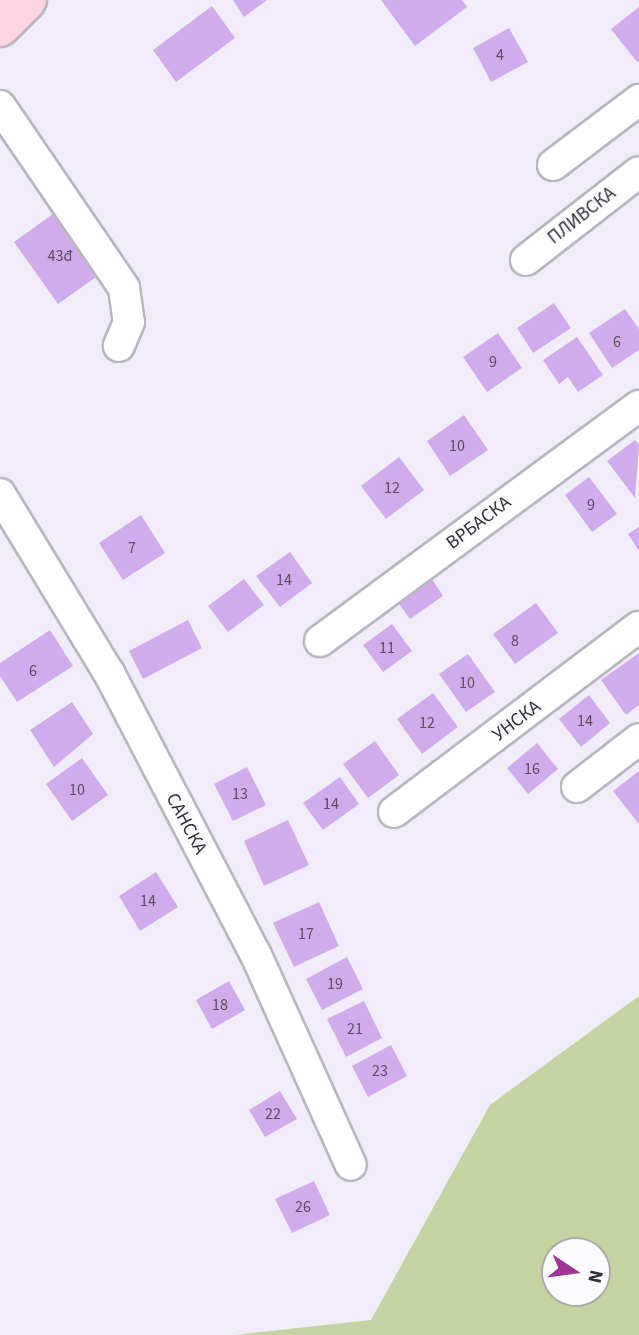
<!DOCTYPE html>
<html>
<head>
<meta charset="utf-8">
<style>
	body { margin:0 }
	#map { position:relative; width:639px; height:1335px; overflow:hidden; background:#f0ecf8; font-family:"Source Sans 3",sans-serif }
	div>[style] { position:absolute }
	.green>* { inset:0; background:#c4d3a1 }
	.building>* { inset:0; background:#d1acec }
	.roads { filter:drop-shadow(2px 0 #b9b6c1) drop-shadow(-2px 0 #b9b6c1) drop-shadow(0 2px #b9b6c1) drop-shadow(0 -2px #b9b6c1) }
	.minor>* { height:30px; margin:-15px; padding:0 15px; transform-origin:15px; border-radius:15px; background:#fff }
	.secondary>* { height:38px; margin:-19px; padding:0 19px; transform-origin:19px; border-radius:19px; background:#fbd4e1 }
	span { translate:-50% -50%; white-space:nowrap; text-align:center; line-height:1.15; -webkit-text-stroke:6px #fcfbfe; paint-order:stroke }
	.number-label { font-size:16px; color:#594f62 }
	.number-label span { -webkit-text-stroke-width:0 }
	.street-label { font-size:19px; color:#313034 }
	.north { position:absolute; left:541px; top:1237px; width:70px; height:70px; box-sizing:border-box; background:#fcfbfe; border:2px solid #abaaad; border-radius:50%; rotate:103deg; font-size:19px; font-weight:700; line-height:28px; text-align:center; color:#313034 }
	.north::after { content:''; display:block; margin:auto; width:24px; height:32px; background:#9e3597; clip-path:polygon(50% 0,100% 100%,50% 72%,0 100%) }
</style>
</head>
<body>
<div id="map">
	<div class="green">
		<i style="clip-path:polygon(evenodd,639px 996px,639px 1335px,234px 1335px,371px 1320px,490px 1105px,639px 996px,597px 1251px,597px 1293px,555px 1293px,555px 1251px,597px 1251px)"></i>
	</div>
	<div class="building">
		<i style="clip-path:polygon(233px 0,267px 0,244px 17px)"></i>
		<i style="clip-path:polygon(381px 0,462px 0,467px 7px,415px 46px)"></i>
		<i style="clip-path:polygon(212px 6px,235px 38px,176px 82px,153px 50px)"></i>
		<i style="clip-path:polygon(639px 7px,639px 61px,637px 62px,611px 29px)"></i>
		<i style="clip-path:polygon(509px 28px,528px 62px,491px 82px,473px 48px)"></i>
		<i style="clip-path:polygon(61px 208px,106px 270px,58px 304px,14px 242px)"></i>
		<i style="clip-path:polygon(554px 303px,571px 328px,533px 353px,517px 328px)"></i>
		<i style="clip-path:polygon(625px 309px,639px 329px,639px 350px,612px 368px,589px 333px)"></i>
		<i style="clip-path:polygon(498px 333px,522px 368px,487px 392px,463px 357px)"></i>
		<i style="clip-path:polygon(577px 337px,603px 375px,578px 392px,568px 377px,559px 384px,543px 360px)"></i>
		<i style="clip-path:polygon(464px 415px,488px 450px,450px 476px,427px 441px)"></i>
		<i style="clip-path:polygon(635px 440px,639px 445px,635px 498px,607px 461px)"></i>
		<i style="clip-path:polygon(399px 457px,424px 490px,386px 519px,361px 486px)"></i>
		<i style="clip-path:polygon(589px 477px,617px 514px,592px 532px,565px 495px)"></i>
		<i style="clip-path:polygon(141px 515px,165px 553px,123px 580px,99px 543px)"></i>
		<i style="clip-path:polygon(639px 527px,639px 551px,628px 534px)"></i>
		<i style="clip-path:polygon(290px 552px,312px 583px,280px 607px,256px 576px)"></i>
		<i style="clip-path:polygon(430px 576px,443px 596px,410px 619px,396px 600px)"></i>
		<i style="clip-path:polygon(244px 579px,264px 605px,228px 632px,208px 606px)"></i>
		<i style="clip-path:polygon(536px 603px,558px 633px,515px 664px,493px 634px)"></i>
		<i style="clip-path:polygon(188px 620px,202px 648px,143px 679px,129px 651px)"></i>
		<i style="clip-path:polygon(392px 624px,412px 651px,383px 672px,363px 645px)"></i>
		<i style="clip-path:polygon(50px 630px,73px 666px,17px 702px,0 676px,0 663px)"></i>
		<i style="clip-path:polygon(639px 653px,639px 705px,626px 715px,601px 680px)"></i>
		<i style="clip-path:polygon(468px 654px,495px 692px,466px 712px,439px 674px)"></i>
		<i style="clip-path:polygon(433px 693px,458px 727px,422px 754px,397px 719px)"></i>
		<i style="clip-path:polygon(589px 695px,610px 723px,581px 747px,559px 719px)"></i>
		<i style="clip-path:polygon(72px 702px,93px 734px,54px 767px,30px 730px)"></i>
		<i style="clip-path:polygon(375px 741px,399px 775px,368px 798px,343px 764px)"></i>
		<i style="clip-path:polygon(537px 743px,558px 769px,528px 794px,507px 768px)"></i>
		<i style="clip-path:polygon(82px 758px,108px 795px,72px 821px,46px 784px)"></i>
		<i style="clip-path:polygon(247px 767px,266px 805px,233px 821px,214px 784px)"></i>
		<i style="clip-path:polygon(639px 771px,639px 824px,613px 791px)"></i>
		<i style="clip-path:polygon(340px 777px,359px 804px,323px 830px,303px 803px)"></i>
		<i style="clip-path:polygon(288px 820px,309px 865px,264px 886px,244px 841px)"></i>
		<i style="clip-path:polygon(156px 872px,178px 907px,140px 931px,119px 896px)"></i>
		<i style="clip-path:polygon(319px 902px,339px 946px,294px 967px,273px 923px)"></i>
		<i style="clip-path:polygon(347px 957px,363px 989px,322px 1010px,306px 979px)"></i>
		<i style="clip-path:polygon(229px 981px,245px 1010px,212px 1029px,196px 1000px)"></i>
		<i style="clip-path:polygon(364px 1001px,382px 1038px,346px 1057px,327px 1019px)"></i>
		<i style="clip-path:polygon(391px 1045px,407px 1076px,368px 1097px,352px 1066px)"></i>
		<i style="clip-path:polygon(280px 1091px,297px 1119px,265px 1137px,249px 1110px)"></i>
		<i style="clip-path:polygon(314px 1181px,330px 1215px,292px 1233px,275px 1199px)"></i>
	</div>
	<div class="roads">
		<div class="minor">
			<i style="left:0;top:106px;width:220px;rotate:55.7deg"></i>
			<i style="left:124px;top:288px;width:34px;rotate:82deg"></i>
			<i style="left:129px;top:322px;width:26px;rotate:113deg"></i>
			<i style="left:553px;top:165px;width:108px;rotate:-37.1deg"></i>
			<i style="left:526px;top:260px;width:143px;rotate:-37.9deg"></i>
			<i style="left:0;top:494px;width:210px;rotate:58.7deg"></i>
			<i style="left:109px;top:673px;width:318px;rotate:62.5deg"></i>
			<i style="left:256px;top:955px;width:230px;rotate:65.7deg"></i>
			<i style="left:320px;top:641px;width:396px;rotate:-36.4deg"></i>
			<i style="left:577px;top:787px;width:78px;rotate:-37.7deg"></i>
			<i style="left:394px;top:812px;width:307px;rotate:-37.1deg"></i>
		</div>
		<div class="secondary">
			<i style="left:0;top:27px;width:38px;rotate:-45deg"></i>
		</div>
	</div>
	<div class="number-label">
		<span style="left:500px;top:55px">4</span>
		<span style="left:60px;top:256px">43đ</span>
		<span style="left:617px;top:342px">6</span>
		<span style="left:493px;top:362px">9</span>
		<span style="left:457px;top:446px">10</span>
		<span style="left:392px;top:488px">12</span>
		<span style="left:591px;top:505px">9</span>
		<span style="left:132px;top:548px">7</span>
		<span style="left:284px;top:580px">14</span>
		<span style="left:515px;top:641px">8</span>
		<span style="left:387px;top:648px">11</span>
		<span style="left:33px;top:671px">6</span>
		<span style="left:467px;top:683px">10</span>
		<span style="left:585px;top:721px">14</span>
		<span style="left:427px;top:723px">12</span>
		<span style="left:532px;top:769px">16</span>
		<span style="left:77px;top:790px">10</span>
		<span style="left:240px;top:794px">13</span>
		<span style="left:331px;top:804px">14</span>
		<span style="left:148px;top:901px">14</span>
		<span style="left:306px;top:934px">17</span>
		<span style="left:335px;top:984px">19</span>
		<span style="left:220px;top:1005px">18</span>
		<span style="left:355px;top:1029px">21</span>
		<span style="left:380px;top:1071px">23</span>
		<span style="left:273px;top:1114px">22</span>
		<span style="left:303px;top:1207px">26</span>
	</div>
	<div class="street-label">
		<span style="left:582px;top:216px;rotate:-38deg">ПЛИВСКА</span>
		<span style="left:479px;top:523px;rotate:-37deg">ВРБАСКА</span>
		<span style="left:517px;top:721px;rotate:-37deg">УНСКА</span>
		<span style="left:186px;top:824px;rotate:62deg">САНСКА</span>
	</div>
	<div class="north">N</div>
</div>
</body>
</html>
